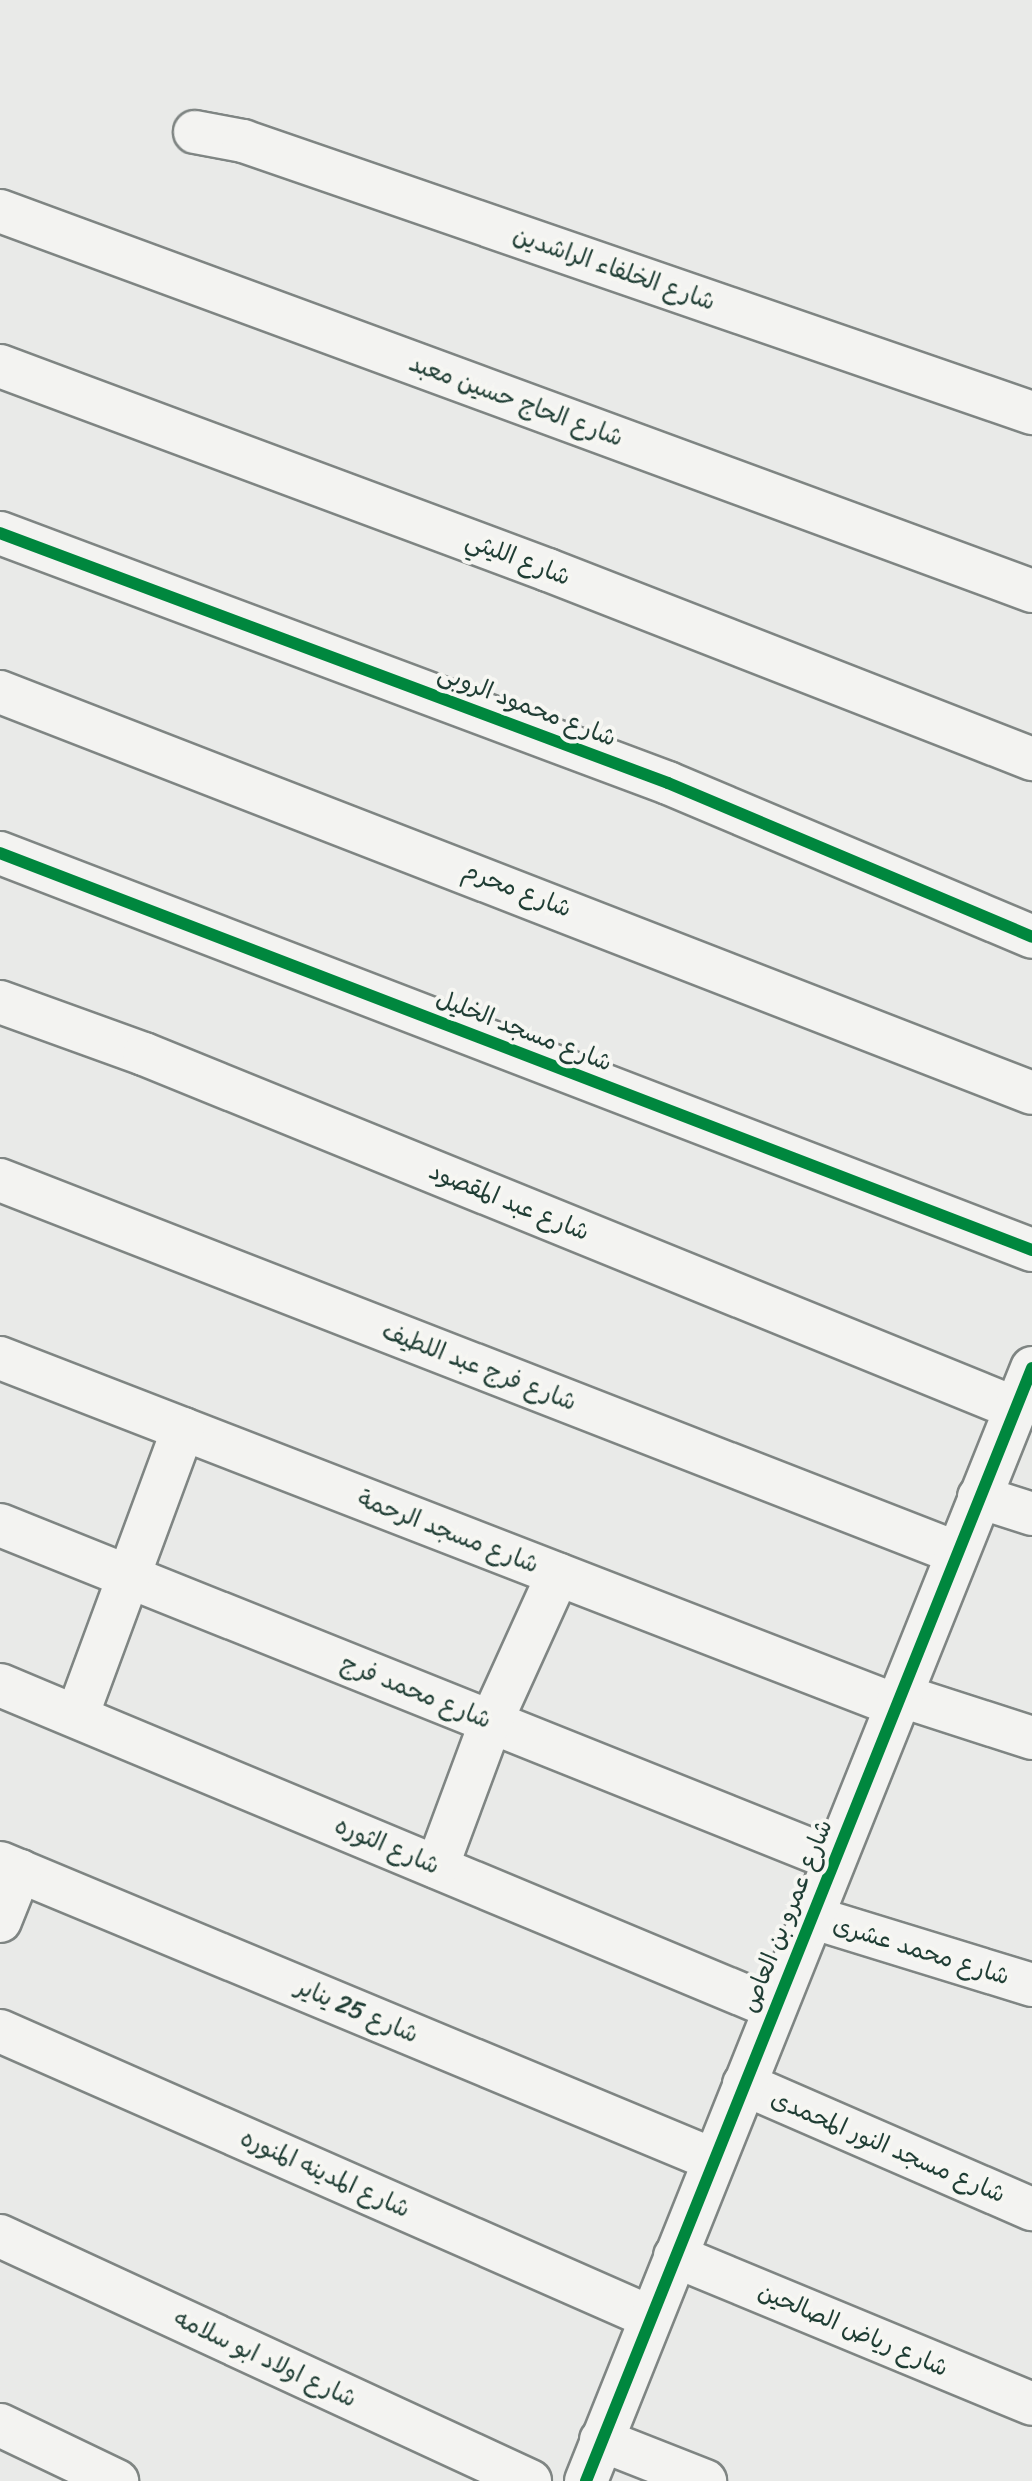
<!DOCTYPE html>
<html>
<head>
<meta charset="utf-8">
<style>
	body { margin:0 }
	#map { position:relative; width:1032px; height:2481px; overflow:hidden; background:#e9eae8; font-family:Sriracha,"Playpen Sans Arabic",sans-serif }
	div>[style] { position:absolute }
	.roads { filter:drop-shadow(2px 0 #7f8583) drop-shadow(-2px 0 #7f8583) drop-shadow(0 2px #7f8583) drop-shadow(0 -2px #7f8583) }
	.minor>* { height:42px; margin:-21px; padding:0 21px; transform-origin:21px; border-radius:21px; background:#f3f3f1 }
	.cycleway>* { height:12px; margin:-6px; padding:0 6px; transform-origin:6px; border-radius:6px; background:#00873e }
	span { translate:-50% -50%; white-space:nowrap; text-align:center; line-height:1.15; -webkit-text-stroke:8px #f6f6f2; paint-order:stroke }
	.street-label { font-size:24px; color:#1f3d34 }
</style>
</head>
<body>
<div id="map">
	<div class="roads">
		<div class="minor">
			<i style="left:195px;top:132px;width:49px;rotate:10.6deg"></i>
			<i style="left:243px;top:141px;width:835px;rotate:19.02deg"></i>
			<i style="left:0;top:211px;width:1100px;rotate:20.21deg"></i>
			<i style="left:0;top:366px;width:585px;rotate:20.42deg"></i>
			<i style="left:548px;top:570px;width:520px;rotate:21.33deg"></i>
			<i style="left:0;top:533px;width:713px;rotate:20.52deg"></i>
			<i style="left:668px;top:783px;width:395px;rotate:22.9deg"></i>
			<i style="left:0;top:692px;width:1107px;rotate:21.23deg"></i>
			<i style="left:0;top:853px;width:1106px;rotate:21.04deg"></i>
			<i style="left:0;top:1002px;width:153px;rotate:19.9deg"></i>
			<i style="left:144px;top:1054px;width:940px;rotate:22.12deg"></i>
			<i style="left:0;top:1180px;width:1027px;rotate:21.29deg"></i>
			<i style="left:0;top:1358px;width:960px;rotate:21.19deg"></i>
			<i style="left:979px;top:1497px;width:56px;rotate:17.8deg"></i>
			<i style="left:0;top:1525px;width:897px;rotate:21.85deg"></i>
			<i style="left:0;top:1685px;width:839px;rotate:22.65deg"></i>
			<i style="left:899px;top:1695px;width:140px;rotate:17.9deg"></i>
			<i style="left:77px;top:1716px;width:306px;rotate:-69.7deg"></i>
			<i style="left:0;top:1863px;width:773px;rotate:22.59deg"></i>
			<i style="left:437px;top:1867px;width:155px;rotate:-69.6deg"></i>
			<i style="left:491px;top:1722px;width:162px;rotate:-65.6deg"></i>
			<i style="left:811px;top:1917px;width:231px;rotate:17.1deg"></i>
			<i style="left:0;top:1921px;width:54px;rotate:-68.2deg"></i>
			<i style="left:0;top:2031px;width:710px;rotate:23.75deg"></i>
			<i style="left:744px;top:2084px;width:314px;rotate:23.5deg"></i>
			<i style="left:0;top:2236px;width:584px;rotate:24.81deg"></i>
			<i style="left:675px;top:2256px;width:386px;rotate:22.5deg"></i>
			<i style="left:0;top:2425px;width:130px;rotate:25.6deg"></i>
			<i style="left:601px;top:2440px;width:112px;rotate:21.5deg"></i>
			<i style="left:586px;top:2481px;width:1199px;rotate:-68.16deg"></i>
		</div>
	</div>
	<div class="cycleway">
		<i style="left:0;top:533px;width:713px;rotate:20.52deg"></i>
		<i style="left:668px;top:783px;width:395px;rotate:22.9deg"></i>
		<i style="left:0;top:853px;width:1106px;rotate:21.04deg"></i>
		<i style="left:586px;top:2481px;width:1199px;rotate:-68.16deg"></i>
	</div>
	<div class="street-label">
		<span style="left:614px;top:269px;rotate:19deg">شارع الخلفاء الراشدين</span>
		<span style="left:516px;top:401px;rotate:20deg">شارع الحاج حسين معبد</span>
		<span style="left:518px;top:559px;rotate:21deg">شارع الليثي</span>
		<span style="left:527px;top:706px;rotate:21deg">شارع محمود الروبى</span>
		<span style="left:517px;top:890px;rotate:21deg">شارع محرم</span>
		<span style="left:524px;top:1031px;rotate:21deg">شارع مسجد الخليل</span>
		<span style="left:509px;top:1202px;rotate:22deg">شارع عبد المقصود</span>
		<span style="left:479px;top:1367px;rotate:21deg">شارع فرج عبد اللطيف</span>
		<span style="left:448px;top:1532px;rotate:21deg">شارع مسجد الرحمة</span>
		<span style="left:416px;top:1692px;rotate:22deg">شارع محمد فرج</span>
		<span style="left:387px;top:1846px;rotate:23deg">شارع الثوره</span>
		<span style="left:787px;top:1916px;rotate:-68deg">شارع عمرو بن العاص</span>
		<span style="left:921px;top:1951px;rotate:17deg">شارع محمد عشرى</span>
		<span style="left:357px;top:2011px;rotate:23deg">شارع 25 يناير</span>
		<span style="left:888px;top:2147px;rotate:23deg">شارع مسجد النور المحمدى</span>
		<span style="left:325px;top:2174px;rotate:24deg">شارع المدينه المنوره</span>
		<span style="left:853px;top:2330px;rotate:23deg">شارع رياض الصالحين</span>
		<span style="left:265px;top:2359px;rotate:25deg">شارع اولاد ابو سلامه</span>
	</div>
</div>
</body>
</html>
